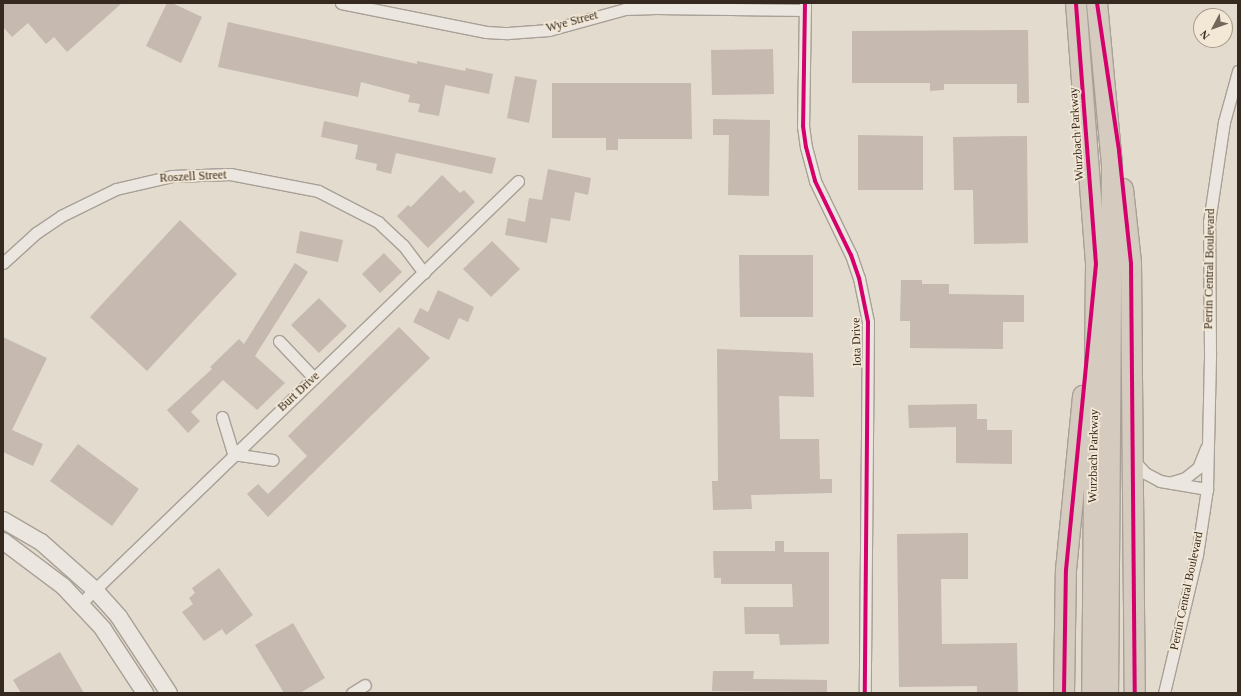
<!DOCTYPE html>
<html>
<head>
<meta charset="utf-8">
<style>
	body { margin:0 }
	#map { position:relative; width:1241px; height:696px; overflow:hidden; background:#e3dbcd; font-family:"Times New Roman",serif }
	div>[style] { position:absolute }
	.building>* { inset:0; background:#c6b9af }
	.roads { filter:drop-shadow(1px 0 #a8a097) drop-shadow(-1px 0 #a8a097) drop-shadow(0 1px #a8a097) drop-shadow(0 -1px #a8a097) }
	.street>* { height:11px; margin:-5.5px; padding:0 5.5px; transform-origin:5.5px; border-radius:5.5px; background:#ebe6df }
	.secondary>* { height:16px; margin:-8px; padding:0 8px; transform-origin:8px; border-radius:8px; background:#ebe6df }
	.highway>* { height:20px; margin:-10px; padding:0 10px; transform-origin:10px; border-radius:10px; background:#d5cbbf }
	.cycleway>* { height:4px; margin:-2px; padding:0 2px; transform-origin:2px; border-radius:2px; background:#d6006c }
	span { translate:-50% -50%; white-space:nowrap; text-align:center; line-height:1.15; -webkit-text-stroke:3.5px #f3e8d5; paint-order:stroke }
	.street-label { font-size:12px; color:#36291f }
	.frame { position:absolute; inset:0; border:4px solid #36291f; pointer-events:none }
	.north { position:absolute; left:1193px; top:8px; width:40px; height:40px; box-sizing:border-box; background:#f3e8d5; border:1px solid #a79c8c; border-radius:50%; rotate:229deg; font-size:11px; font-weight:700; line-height:16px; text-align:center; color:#36291f }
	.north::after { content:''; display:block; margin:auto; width:14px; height:18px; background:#73675c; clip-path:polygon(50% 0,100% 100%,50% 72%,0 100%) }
</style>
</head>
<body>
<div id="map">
	<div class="building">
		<i style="clip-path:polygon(3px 3px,122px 3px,67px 52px,54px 37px,46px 44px,28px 23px,12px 37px,3px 27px)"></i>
		<i style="clip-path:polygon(167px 3px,172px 3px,202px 17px,181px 63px,146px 46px)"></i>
		<i style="clip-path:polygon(228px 22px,417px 64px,417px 61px,465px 71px,466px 68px,493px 74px,489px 94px,445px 85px,439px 116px,418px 112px,420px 104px,408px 102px,410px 95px,361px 82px,358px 97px,218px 67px)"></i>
		<i style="clip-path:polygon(1028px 30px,1029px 103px,1017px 103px,1017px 84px,944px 84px,944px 90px,930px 91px,930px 83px,852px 83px,852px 31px)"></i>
		<i style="clip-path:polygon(773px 49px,774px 94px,712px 95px,711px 50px)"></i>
		<i style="clip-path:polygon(515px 76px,537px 80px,529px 123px,507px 118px)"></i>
		<i style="clip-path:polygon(552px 83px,691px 83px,692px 139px,618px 139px,618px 150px,606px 150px,606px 138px,552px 138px)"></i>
		<i style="clip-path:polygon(713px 119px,770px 120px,769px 196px,728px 195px,729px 135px,713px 135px)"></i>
		<i style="clip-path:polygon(324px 121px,496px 158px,492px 174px,396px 153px,391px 174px,376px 170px,377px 164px,355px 159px,358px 145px,321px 137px)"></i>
		<i style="clip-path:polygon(858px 135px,923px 136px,923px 190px,858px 190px)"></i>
		<i style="clip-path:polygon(1027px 136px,1028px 243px,974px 244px,973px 190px,954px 190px,953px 137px)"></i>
		<i style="clip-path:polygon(548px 169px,591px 178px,588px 195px,575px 192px,570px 221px,551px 218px,547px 243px,505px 235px,508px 218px,525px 222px,529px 198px,542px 200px)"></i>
		<i style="clip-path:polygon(442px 175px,460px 193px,464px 190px,475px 202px,428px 248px,397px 216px,408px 205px,411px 207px)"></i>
		<i style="clip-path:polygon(180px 220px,237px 274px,147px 371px,90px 317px)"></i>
		<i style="clip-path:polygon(300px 231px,343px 240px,338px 262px,296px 253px)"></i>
		<i style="clip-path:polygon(492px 241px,520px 269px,491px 297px,463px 269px)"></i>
		<i style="clip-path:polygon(384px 253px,402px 272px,380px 293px,362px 274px)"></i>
		<i style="clip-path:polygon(739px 255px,813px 255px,813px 317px,740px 317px)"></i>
		<i style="clip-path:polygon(295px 263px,308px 272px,255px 356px,285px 383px,257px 410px,223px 380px,191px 412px,200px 421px,188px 433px,167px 410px,212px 369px,210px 367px,239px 339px,244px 344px)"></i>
		<i style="clip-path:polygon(901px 280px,922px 280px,922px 284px,949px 284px,949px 294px,1024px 295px,1024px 322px,1003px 322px,1003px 349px,910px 348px,910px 321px,900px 321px)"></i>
		<i style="clip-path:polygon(438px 290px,474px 307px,468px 322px,459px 318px,449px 340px,413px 322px,420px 308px,428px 312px)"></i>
		<i style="clip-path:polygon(319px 298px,347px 326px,319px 353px,291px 325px)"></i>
		<i style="clip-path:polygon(399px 327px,430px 358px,268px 517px,247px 494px,258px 484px,268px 494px,307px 456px,288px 436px)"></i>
		<i style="clip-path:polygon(3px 337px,47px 358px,12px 430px,43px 444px,33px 466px,3px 452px)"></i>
		<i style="clip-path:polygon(717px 349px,813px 353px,814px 397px,779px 396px,780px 439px,819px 439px,820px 479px,832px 479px,832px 493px,751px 495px,752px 509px,713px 510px,712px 481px,718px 481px)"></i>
		<i style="clip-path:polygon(977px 404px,977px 419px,987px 419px,987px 430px,1012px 430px,1012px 464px,956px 463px,956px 427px,909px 428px,908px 405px)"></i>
		<i style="clip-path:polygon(78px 444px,139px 489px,112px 526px,50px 481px)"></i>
		<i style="clip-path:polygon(968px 533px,968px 579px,941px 579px,942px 644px,1017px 643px,1018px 693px,977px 693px,977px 686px,899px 687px,897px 534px)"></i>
		<i style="clip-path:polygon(775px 541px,784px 541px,784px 552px,829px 552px,829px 644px,780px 645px,779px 634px,745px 634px,744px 607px,793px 607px,792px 584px,721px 584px,721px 578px,714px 578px,713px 551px,775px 551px)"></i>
		<i style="clip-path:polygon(219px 568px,253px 615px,226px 635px,222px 629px,204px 641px,182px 612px,193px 604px,189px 598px,195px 593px,192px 588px)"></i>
		<i style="clip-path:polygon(293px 623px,325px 678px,300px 693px,284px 693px,255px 645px)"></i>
		<i style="clip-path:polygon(60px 652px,84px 693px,21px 693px,13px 680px)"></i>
		<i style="clip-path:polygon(713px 671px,754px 671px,753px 679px,827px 680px,827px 692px,712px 691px)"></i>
	</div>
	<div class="roads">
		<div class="street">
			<i style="left:341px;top:3px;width:148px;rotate:11.3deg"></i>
			<i style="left:486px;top:32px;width:22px;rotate:3deg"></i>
			<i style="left:508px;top:33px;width:41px;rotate:-4.2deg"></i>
			<i style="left:549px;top:30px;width:79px;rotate:-15.4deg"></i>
			<i style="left:625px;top:9px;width:31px;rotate:-2deg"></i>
			<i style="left:656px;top:8px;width:149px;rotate:0.8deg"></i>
			<i style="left:805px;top:3px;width:123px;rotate:90.9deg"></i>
			<i style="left:803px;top:126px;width:21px;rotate:82deg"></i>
			<i style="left:806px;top:147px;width:35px;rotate:75deg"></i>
			<i style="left:815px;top:181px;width:82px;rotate:64.1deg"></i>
			<i style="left:851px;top:255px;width:24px;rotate:71deg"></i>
			<i style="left:859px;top:278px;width:45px;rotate:78.4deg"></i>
			<i style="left:868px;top:322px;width:371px;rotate:90.5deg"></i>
			<i style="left:3px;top:263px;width:45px;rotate:-42.3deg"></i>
			<i style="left:36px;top:233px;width:30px;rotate:-34deg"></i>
			<i style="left:61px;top:216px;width:61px;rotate:-26.1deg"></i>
			<i style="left:116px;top:189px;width:57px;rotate:-13.1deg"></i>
			<i style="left:172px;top:176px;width:58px;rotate:-2deg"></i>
			<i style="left:230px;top:174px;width:90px;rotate:10.9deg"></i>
			<i style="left:318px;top:191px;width:68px;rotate:27.3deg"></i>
			<i style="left:378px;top:222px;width:34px;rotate:43deg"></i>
			<i style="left:403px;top:245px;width:35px;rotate:53deg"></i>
			<i style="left:279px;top:341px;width:51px;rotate:46.6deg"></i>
			<i style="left:222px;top:417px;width:39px;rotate:73deg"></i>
			<i style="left:233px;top:454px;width:40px;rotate:8.5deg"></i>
			<i style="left:1134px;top:461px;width:16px;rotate:47deg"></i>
			<i style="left:1145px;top:473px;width:17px;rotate:28deg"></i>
			<i style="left:1160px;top:481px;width:48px;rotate:9.7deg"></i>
			<i style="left:1172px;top:482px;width:14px;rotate:-17deg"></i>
			<i style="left:1185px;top:478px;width:16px;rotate:-38deg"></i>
			<i style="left:1198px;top:468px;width:22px;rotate:-68deg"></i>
			<i style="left:80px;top:604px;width:609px;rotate:-44deg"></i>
			<i style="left:352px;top:693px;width:15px;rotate:-32deg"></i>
			<i style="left:1164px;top:693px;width:142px;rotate:-76.6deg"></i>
			<i style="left:1197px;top:555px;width:67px;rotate:-81.4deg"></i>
			<i style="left:1207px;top:489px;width:137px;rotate:-88.7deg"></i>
			<i style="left:1210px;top:352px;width:130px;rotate:-90.4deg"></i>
			<i style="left:1209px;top:222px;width:101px;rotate:-81.5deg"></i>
			<i style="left:1224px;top:122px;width:53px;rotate:-74.6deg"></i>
		</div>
		<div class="secondary">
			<i style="left:3px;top:520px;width:44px;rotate:30.1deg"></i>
			<i style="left:41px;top:542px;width:72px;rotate:41.6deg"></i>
			<i style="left:95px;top:590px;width:36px;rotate:48deg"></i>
			<i style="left:119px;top:617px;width:91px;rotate:56.7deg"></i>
			<i style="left:3px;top:541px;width:75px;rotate:36.9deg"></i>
			<i style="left:63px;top:586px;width:25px;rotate:47deg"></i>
			<i style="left:80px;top:604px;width:34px;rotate:47deg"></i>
			<i style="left:103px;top:629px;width:77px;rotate:56.7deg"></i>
		</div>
		<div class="highway">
			<i style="left:1076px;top:3px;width:262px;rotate:85.6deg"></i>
			<i style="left:1096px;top:264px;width:429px;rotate:90.5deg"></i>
			<i style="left:1097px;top:3px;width:163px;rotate:84.7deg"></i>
			<i style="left:1112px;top:165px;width:528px;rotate:90.43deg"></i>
			<i style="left:1123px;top:189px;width:74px;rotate:83.8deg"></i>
			<i style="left:1131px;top:263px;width:430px;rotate:89.5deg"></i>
			<i style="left:1064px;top:693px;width:123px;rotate:-89.1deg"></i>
			<i style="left:1066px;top:570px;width:175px;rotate:-84.4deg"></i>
		</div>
	</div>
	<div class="cycleway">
		<i style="left:805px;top:3px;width:123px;rotate:90.9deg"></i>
		<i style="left:803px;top:126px;width:21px;rotate:82deg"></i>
		<i style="left:806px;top:147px;width:35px;rotate:75deg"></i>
		<i style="left:815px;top:181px;width:82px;rotate:64.1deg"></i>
		<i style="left:851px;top:255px;width:24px;rotate:71deg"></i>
		<i style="left:859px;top:278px;width:45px;rotate:78.4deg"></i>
		<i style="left:868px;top:322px;width:371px;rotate:90.5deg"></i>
		<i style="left:1097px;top:3px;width:150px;rotate:81.5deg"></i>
		<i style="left:1119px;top:151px;width:113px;rotate:83.9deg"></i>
		<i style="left:1131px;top:263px;width:430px;rotate:89.5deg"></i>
		<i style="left:1064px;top:693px;width:123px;rotate:-89.1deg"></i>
		<i style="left:1066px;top:570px;width:307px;rotate:-84.4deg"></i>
		<i style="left:1096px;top:264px;width:262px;rotate:-94.4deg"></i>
	</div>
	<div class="street-label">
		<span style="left:572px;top:22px;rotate:-15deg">Wye Street</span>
		<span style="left:1077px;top:134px;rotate:-94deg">Wurzbach Parkway</span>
		<span style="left:193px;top:177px;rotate:-3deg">Roszell Street</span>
		<span style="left:1210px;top:269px;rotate:-89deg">Perrin Central Boulevard</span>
		<span style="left:857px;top:342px;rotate:-92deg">Iota Drive</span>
		<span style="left:299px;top:392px;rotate:-43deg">Burt Drive</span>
		<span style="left:1094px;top:456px;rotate:-89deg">Wurzbach Parkway</span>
		<span style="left:1187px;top:591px;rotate:-78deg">Perrin Central Boulevard</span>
	</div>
	<div class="frame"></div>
	<div class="north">N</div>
</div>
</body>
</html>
